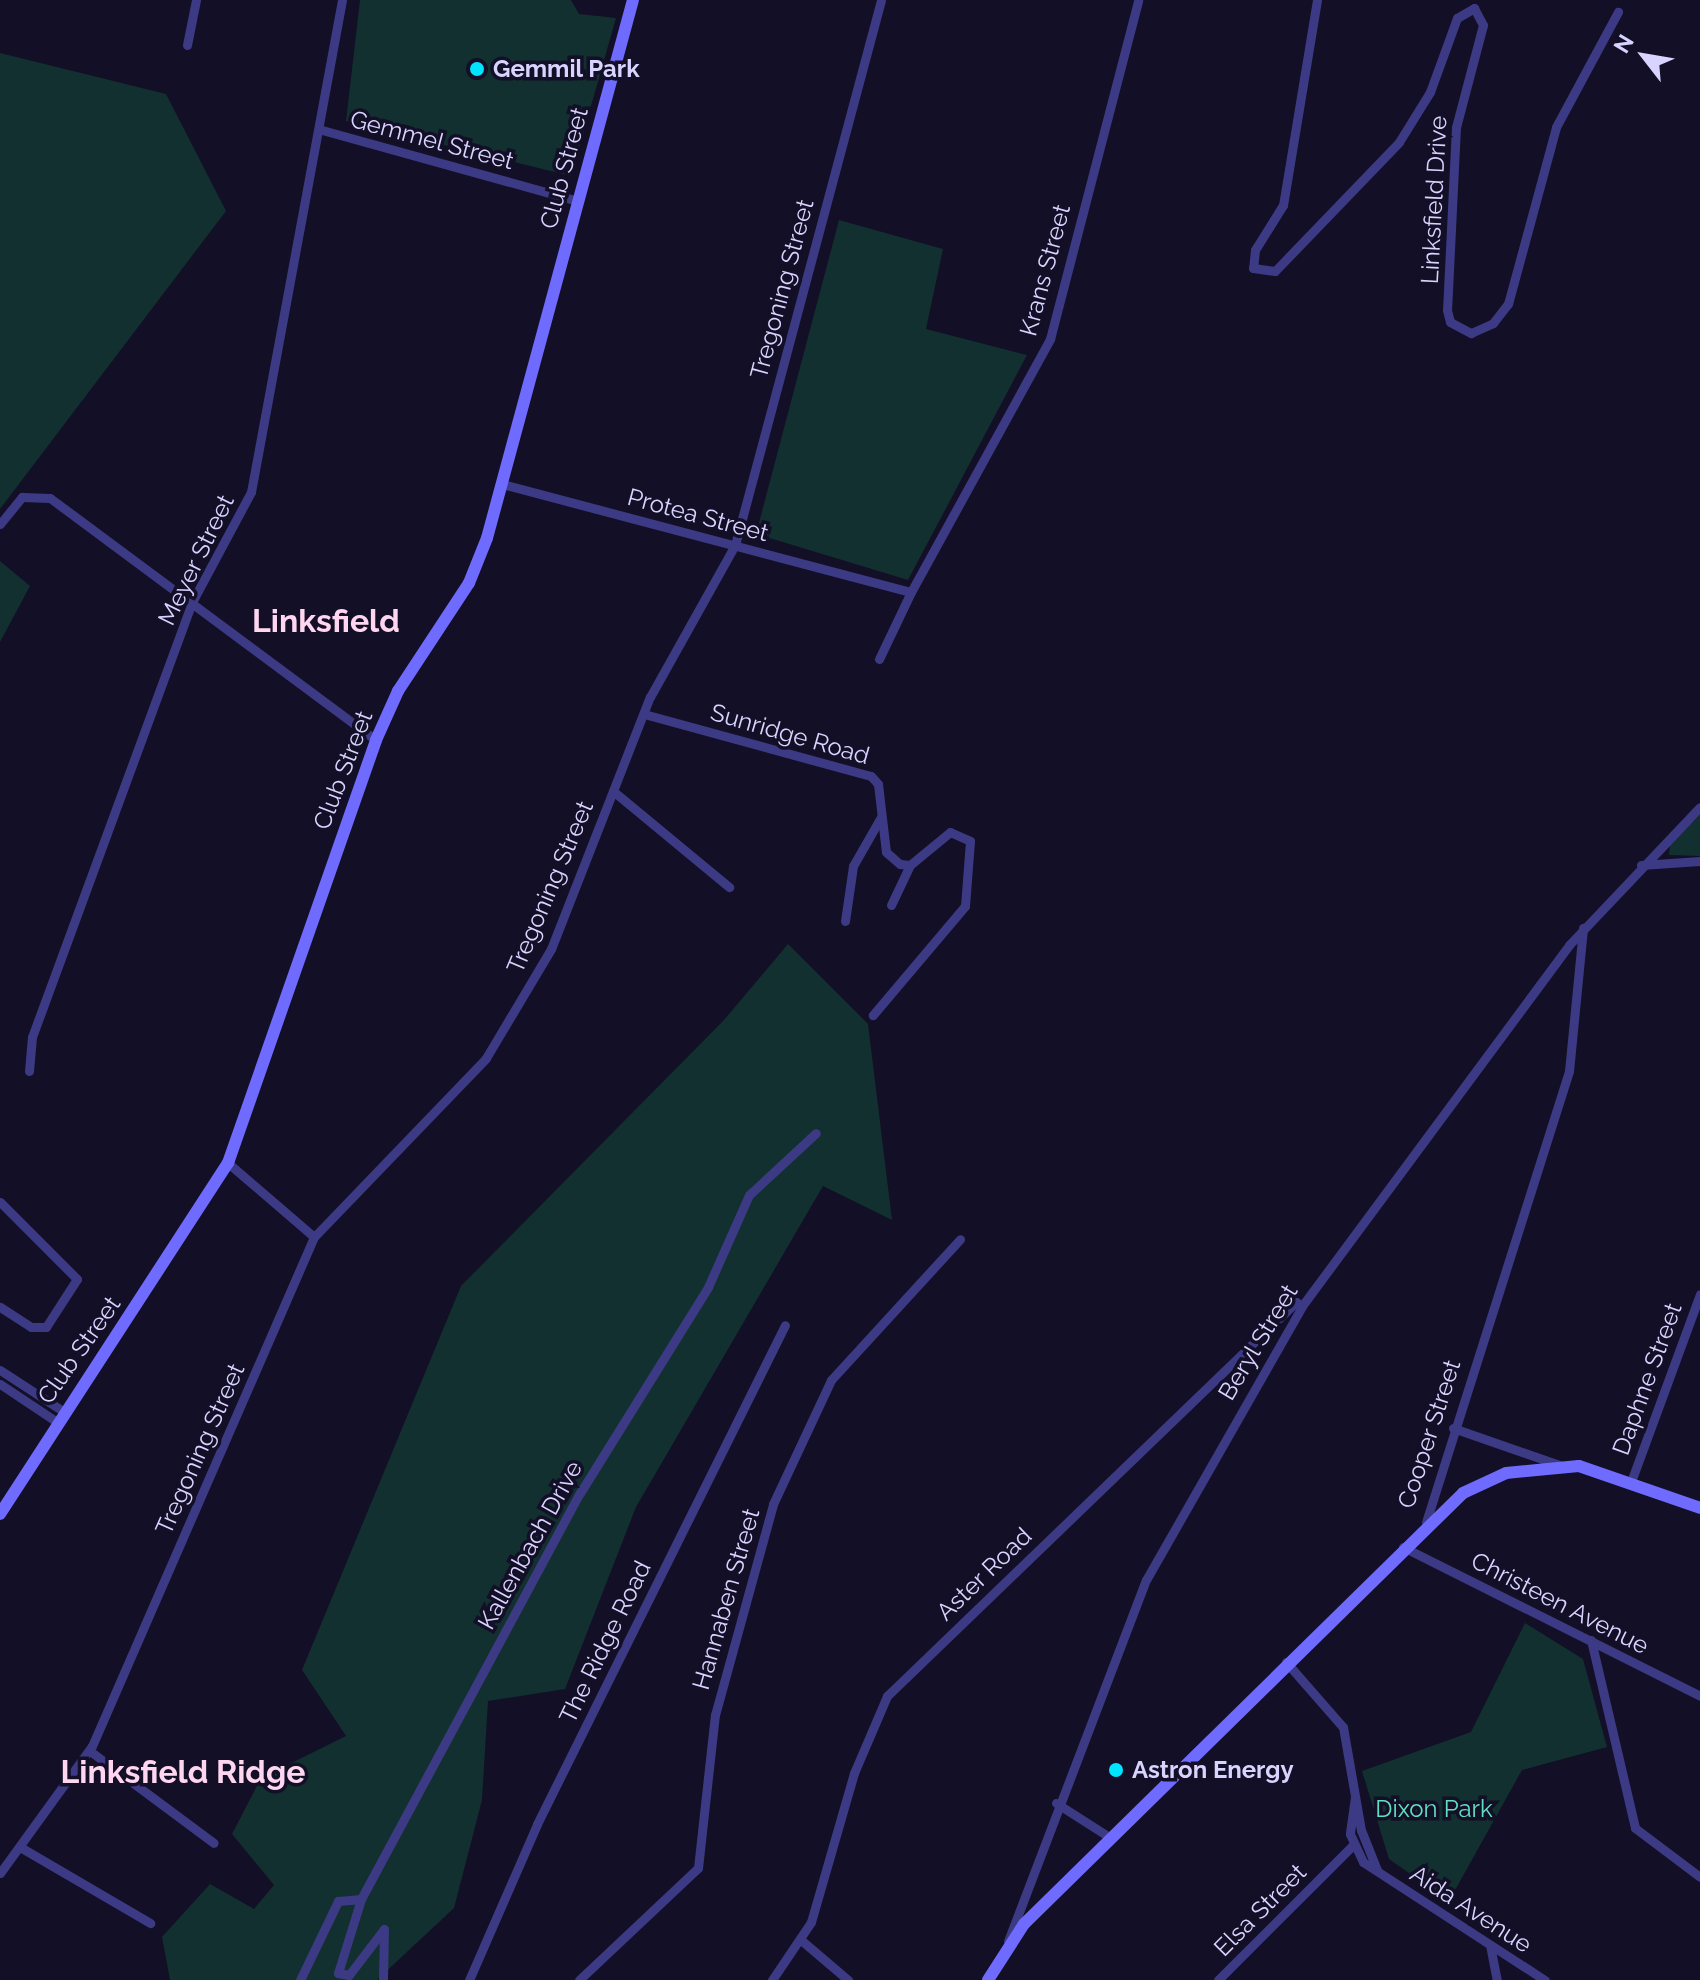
<!DOCTYPE html>
<html>
<head>
<meta charset="utf-8">
<style>
	body { margin:0 }
	#map { position:relative; width:1700px; height:1980px; overflow:hidden; background:#130f26; font-family:Raleway,sans-serif }
	div>[style] { position:absolute }
	.green>* { inset:0; background:#12302f }
	.street>* { height:9px; margin:-4.5px; padding:0 4.5px; transform-origin:4.5px; border-radius:4.5px; background:#3d3a85 }
	.secondary>* { height:12px; margin:-6px; padding:0 6px; transform-origin:6px; border-radius:6px; background:#6f6bff }
	.dots>* { width:22px; height:22px; translate:-50% -50%; box-sizing:border-box; border:4px solid #130f26; border-radius:50% }
	span { translate:-50% -50%; white-space:nowrap; text-align:center; line-height:1.15; -webkit-text-stroke:7px #130f26; paint-order:stroke }
	.poi-label { font-size:24px; color:#d9d4ff; font-weight:700 }
	.left { translate:0 -50%; text-align:left }
	.street-label { font-size:24px; color:#d9d4ff }
	.park-label { font-size:24px; color:#5fe0c0 }
	.district-label { font-size:32px; color:#ffd6f0; font-weight:700 }
	.north { position:absolute; left:1604px; top:16px; width:80px; height:80px; -webkit-text-stroke:6px #130f26; paint-order:stroke; rotate:301deg; font-size:22px; font-weight:700; line-height:32px; text-align:center; color:#d9d4ff }
	.north::after { content:''; display:block; margin:auto; width:28px; height:36px; background:#d9d4ff; clip-path:polygon(50% 0,100% 100%,50% 72%,0 100%) }
</style>
</head>
<body>
<div id="map">
	<div class="green">
		<i style="clip-path:polygon(360px 0,571px 0,579px 14px,616px 18px,571px 176px,346px 121px)"></i>
		<i style="clip-path:polygon(0 53px,166px 94px,226px 211px,0 509px)"></i>
		<i style="clip-path:polygon(839px 220px,943px 249px,926px 329px,1027px 355px,908px 580px,756px 534px)"></i>
		<i style="clip-path:polygon(0 561px,30px 586px,0 642px)"></i>
		<i style="clip-path:polygon(1700px 815px,1700px 856px,1669px 855px,1670px 845px)"></i>
		<i style="clip-path:polygon(788px 944px,868px 1024px,892px 1220px,823px 1186px,636px 1507px,565px 1689px,488px 1701px,482px 1800px,454px 1908px,377px 1980px,170px 1980px,162px 1937px,210px 1884px,254px 1909px,274px 1885px,232px 1834px,261px 1778px,346px 1736px,302px 1670px,461px 1286px,724px 1020px)"></i>
		<i style="clip-path:polygon(1525px 1623px,1583px 1659px,1607px 1747px,1522px 1770px,1449px 1901px,1389px 1859px,1362px 1771px,1471px 1732px)"></i>
	</div>
	<div class="street">
		<i style="left:1317px;top:0;width:208px;rotate:99.4deg"></i>
		<i style="left:1283px;top:205px;width:53px;rotate:121.9deg"></i>
		<i style="left:1255px;top:250px;width:18px;rotate:96deg"></i>
		<i style="left:1253px;top:268px;width:22px;rotate:8deg"></i>
		<i style="left:1275px;top:271px;width:179px;rotate:-46.1deg"></i>
		<i style="left:1399px;top:142px;width:59px;rotate:-58.2deg"></i>
		<i style="left:1430px;top:92px;width:79px;rotate:-70deg"></i>
		<i style="left:1457px;top:18px;width:20px;rotate:-30deg"></i>
		<i style="left:1474px;top:8px;width:19px;rotate:62deg"></i>
		<i style="left:1483px;top:25px;width:106px;rotate:104.8deg"></i>
		<i style="left:1456px;top:127px;width:183px;rotate:92.8deg"></i>
		<i style="left:1447px;top:310px;width:12px;rotate:76deg"></i>
		<i style="left:1450px;top:322px;width:24px;rotate:28deg"></i>
		<i style="left:1471px;top:333px;width:24px;rotate:-24deg"></i>
		<i style="left:1493px;top:323px;width:24px;rotate:-52deg"></i>
		<i style="left:1508px;top:304px;width:183px;rotate:-74.8deg"></i>
		<i style="left:1556px;top:127px;width:131px;rotate:-61.7deg"></i>
		<i style="left:187px;top:45px;width:46px;rotate:-78.7deg"></i>
		<i style="left:322px;top:130px;width:266px;rotate:15.5deg"></i>
		<i style="left:502px;top:484px;width:423px;rotate:14.8deg"></i>
		<i style="left:911px;top:592px;width:289px;rotate:-61.2deg"></i>
		<i style="left:1050px;top:339px;width:350px;rotate:-75.4deg"></i>
		<i style="left:0;top:524px;width:35px;rotate:-51deg"></i>
		<i style="left:22px;top:497px;width:28px;rotate:2deg"></i>
		<i style="left:50px;top:498px;width:406px;rotate:36.6deg"></i>
		<i style="left:879px;top:659px;width:74px;rotate:-64.5deg"></i>
		<i style="left:644px;top:714px;width:235px;rotate:15.3deg"></i>
		<i style="left:871px;top:776px;width:11px;rotate:49deg"></i>
		<i style="left:878px;top:784px;width:68px;rotate:83.3deg"></i>
		<i style="left:886px;top:852px;width:18px;rotate:41deg"></i>
		<i style="left:900px;top:864px;width:10px;rotate:6deg"></i>
		<i style="left:910px;top:865px;width:52px;rotate:-39.5deg"></i>
		<i style="left:950px;top:832px;width:22px;rotate:24deg"></i>
		<i style="left:970px;top:841px;width:65px;rotate:94.4deg"></i>
		<i style="left:965px;top:906px;width:143px;rotate:130.2deg"></i>
		<i style="left:613px;top:791px;width:151px;rotate:39.6deg"></i>
		<i style="left:1641px;top:865px;width:59px;rotate:-3.9deg"></i>
		<i style="left:891px;top:905px;width:44px;rotate:-64.6deg"></i>
		<i style="left:845px;top:921px;width:56px;rotate:-81.7deg"></i>
		<i style="left:853px;top:866px;width:56px;rotate:-60.3deg"></i>
		<i style="left:29px;top:1071px;width:34px;rotate:-85deg"></i>
		<i style="left:32px;top:1037px;width:463px;rotate:-69.8deg"></i>
		<i style="left:192px;top:602px;width:125px;rotate:-61.8deg"></i>
		<i style="left:251px;top:492px;width:500px;rotate:-79.52deg"></i>
		<i style="left:228px;top:1163px;width:113px;rotate:40.7deg"></i>
		<i style="left:0;top:1202px;width:109px;rotate:45deg"></i>
		<i style="left:77px;top:1279px;width:57px;rotate:122.9deg"></i>
		<i style="left:46px;top:1327px;width:15px;rotate:180deg"></i>
		<i style="left:31px;top:1327px;width:37px;rotate:-147deg"></i>
		<i style="left:0;top:1370px;width:75px;rotate:33.1deg"></i>
		<i style="left:0;top:1384px;width:69px;rotate:33.7deg"></i>
		<i style="left:1453px;top:1428px;width:112px;rotate:19.2deg"></i>
		<i style="left:1632px;top:1479px;width:197px;rotate:-69.8deg"></i>
		<i style="left:1426px;top:1522px;width:473px;rotate:-72.4deg"></i>
		<i style="left:1569px;top:1071px;width:144px;rotate:-84.4deg"></i>
		<i style="left:1403px;top:1547px;width:332px;rotate:26.6deg"></i>
		<i style="left:1591px;top:1640px;width:193px;rotate:76.8deg"></i>
		<i style="left:1635px;top:1828px;width:81px;rotate:37deg"></i>
		<i style="left:1286px;top:1662px;width:86px;rotate:48.8deg"></i>
		<i style="left:1343px;top:1727px;width:105px;rotate:80.1deg"></i>
		<i style="left:1361px;top:1830px;width:43px;rotate:68.2deg"></i>
		<i style="left:90px;top:1751px;width:154px;rotate:36.6deg"></i>
		<i style="left:1355px;top:1797px;width:37px;rotate:98deg"></i>
		<i style="left:1350px;top:1834px;width:31px;rotate:65deg"></i>
		<i style="left:1363px;top:1862px;width:217px;rotate:33deg"></i>
		<i style="left:1056px;top:1803px;width:65px;rotate:32.5deg"></i>
		<i style="left:20px;top:1847px;width:151px;rotate:30.3deg"></i>
		<i style="left:0;top:1873px;width:157px;rotate:-54.1deg"></i>
		<i style="left:92px;top:1746px;width:555px;rotate:-66.44deg"></i>
		<i style="left:314px;top:1237px;width:248px;rotate:-46.1deg"></i>
		<i style="left:486px;top:1058px;width:127px;rotate:-59.2deg"></i>
		<i style="left:551px;top:949px;width:271px;rotate:-68.6deg"></i>
		<i style="left:650px;top:697px;width:174px;rotate:-60.8deg"></i>
		<i style="left:735px;top:545px;width:564px;rotate:-75deg"></i>
		<i style="left:801px;top:1940px;width:62px;rotate:40.4deg"></i>
		<i style="left:1008px;top:1941px;width:386px;rotate:-69.1deg"></i>
		<i style="left:1146px;top:1580px;width:315px;rotate:-60.3deg"></i>
		<i style="left:1302px;top:1306px;width:449px;rotate:-53.5deg"></i>
		<i style="left:1569px;top:945px;width:190px;rotate:-46.5deg"></i>
		<i style="left:1490px;top:1945px;width:36px;rotate:79deg"></i>
		<i style="left:300px;top:1980px;width:88px;rotate:-64.3deg"></i>
		<i style="left:338px;top:1901px;width:23px;rotate:-5deg"></i>
		<i style="left:383px;top:1980px;width:51px;rotate:-88.9deg"></i>
		<i style="left:384px;top:1929px;width:58px;rotate:127.3deg"></i>
		<i style="left:349px;top:1975px;width:11px;rotate:-170deg"></i>
		<i style="left:338px;top:1973px;width:77px;rotate:-72.7deg"></i>
		<i style="left:361px;top:1899px;width:461px;rotate:-61.7deg"></i>
		<i style="left:580px;top:1493px;width:243px;rotate:-58.1deg"></i>
		<i style="left:708px;top:1287px;width:101px;rotate:-66deg"></i>
		<i style="left:749px;top:1195px;width:91px;rotate:-42.8deg"></i>
		<i style="left:469px;top:1980px;width:170px;rotate:-66.4deg"></i>
		<i style="left:537px;top:1824px;width:557px;rotate:-63.57deg"></i>
		<i style="left:579px;top:1980px;width:163px;rotate:-43.3deg"></i>
		<i style="left:698px;top:1868px;width:154px;rotate:-83.7deg"></i>
		<i style="left:715px;top:1715px;width:219px;rotate:-74.6deg"></i>
		<i style="left:773px;top:1504px;width:137px;rotate:-64.9deg"></i>
		<i style="left:831px;top:1380px;width:191px;rotate:-47.5deg"></i>
		<i style="left:772px;top:1980px;width:70px;rotate:-56.1deg"></i>
		<i style="left:811px;top:1922px;width:155px;rotate:-73.9deg"></i>
		<i style="left:854px;top:1773px;width:84px;rotate:-66.8deg"></i>
		<i style="left:887px;top:1696px;width:568px;rotate:-43.93deg"></i>
		<i style="left:1296px;top:1302px;width:7px;rotate:34deg"></i>
		<i style="left:1218px;top:1980px;width:192px;rotate:-45deg"></i>
	</div>
	<div class="secondary">
		<i style="left:0;top:1514px;width:419px;rotate:-57deg"></i>
		<i style="left:228px;top:1163px;width:448px;rotate:-70.7deg"></i>
		<i style="left:376px;top:740px;width:54px;rotate:-65.8deg"></i>
		<i style="left:398px;top:691px;width:129px;rotate:-56.7deg"></i>
		<i style="left:469px;top:583px;width:48px;rotate:-68.2deg"></i>
		<i style="left:487px;top:538px;width:557px;rotate:-74.82deg"></i>
		<i style="left:988px;top:1980px;width:67px;rotate:-57.3deg"></i>
		<i style="left:1024px;top:1924px;width:615px;rotate:-44.47deg"></i>
		<i style="left:1463px;top:1493px;width:47px;rotate:-24.9deg"></i>
		<i style="left:1506px;top:1473px;width:73px;rotate:-5.5deg"></i>
		<i style="left:1579px;top:1466px;width:128px;rotate:19.1deg"></i>
	</div>
	<div class="dots">
		<i style="left:477px;top:69px;background:#00e5ff"></i>
		<i style="left:1116px;top:1770px;background:#00e5ff"></i>
	</div>
	<div class="poi-label">
		<span class="left" style="left:493px;top:69px">Gemmil Park</span>
		<span class="left" style="left:1132px;top:1770px">Astron Energy</span>
	</div>
	<div class="street-label">
		<span style="left:432px;top:140px;rotate:15deg">Gemmel Street</span>
		<span style="left:564px;top:168px;rotate:-75deg">Club Street</span>
		<span style="left:1434px;top:200px;rotate:-87deg">Linksfield Drive</span>
		<span style="left:1045px;top:270px;rotate:-75deg">Krans Street</span>
		<span style="left:782px;top:289px;rotate:-75deg">Tregoning Street</span>
		<span style="left:698px;top:515px;rotate:15deg">Protea Street</span>
		<span style="left:196px;top:560px;rotate:-64deg">Meyer Street</span>
		<span style="left:790px;top:734px;rotate:16deg">Sunridge Road</span>
		<span style="left:343px;top:770px;rotate:-69deg">Club Street</span>
		<span style="left:550px;top:887px;rotate:-67deg">Tregoning Street</span>
		<span style="left:1258px;top:1342px;rotate:-59deg">Beryl Street</span>
		<span style="left:79px;top:1350px;rotate:-55deg">Club Street</span>
		<span style="left:1647px;top:1379px;rotate:-70deg">Daphne Street</span>
		<span style="left:1429px;top:1434px;rotate:-72deg">Cooper Street</span>
		<span style="left:200px;top:1449px;rotate:-66deg">Tregoning Street</span>
		<span style="left:530px;top:1545px;rotate:-61deg">Kallenbach Drive</span>
		<span style="left:984px;top:1574px;rotate:-44deg">Aster Road</span>
		<span style="left:726px;top:1599px;rotate:-74deg">Hannaben Street</span>
		<span style="left:1560px;top:1603px;rotate:27deg">Christeen Avenue</span>
		<span style="left:605px;top:1642px;rotate:-64deg">The Ridge Road</span>
		<span style="left:1471px;top:1909px;rotate:33deg">Aida Avenue</span>
		<span style="left:1260px;top:1910px;rotate:-45deg">Elsa Street</span>
	</div>
	<div class="park-label">
		<span style="left:1434px;top:1809px">Dixon Park</span>
	</div>
	<div class="district-label">
		<span style="left:326px;top:621px">Linksfield</span>
		<span style="left:183px;top:1772px">Linksfield Ridge</span>
	</div>
	<div class="north">N</div>
</div>
</body>
</html>
